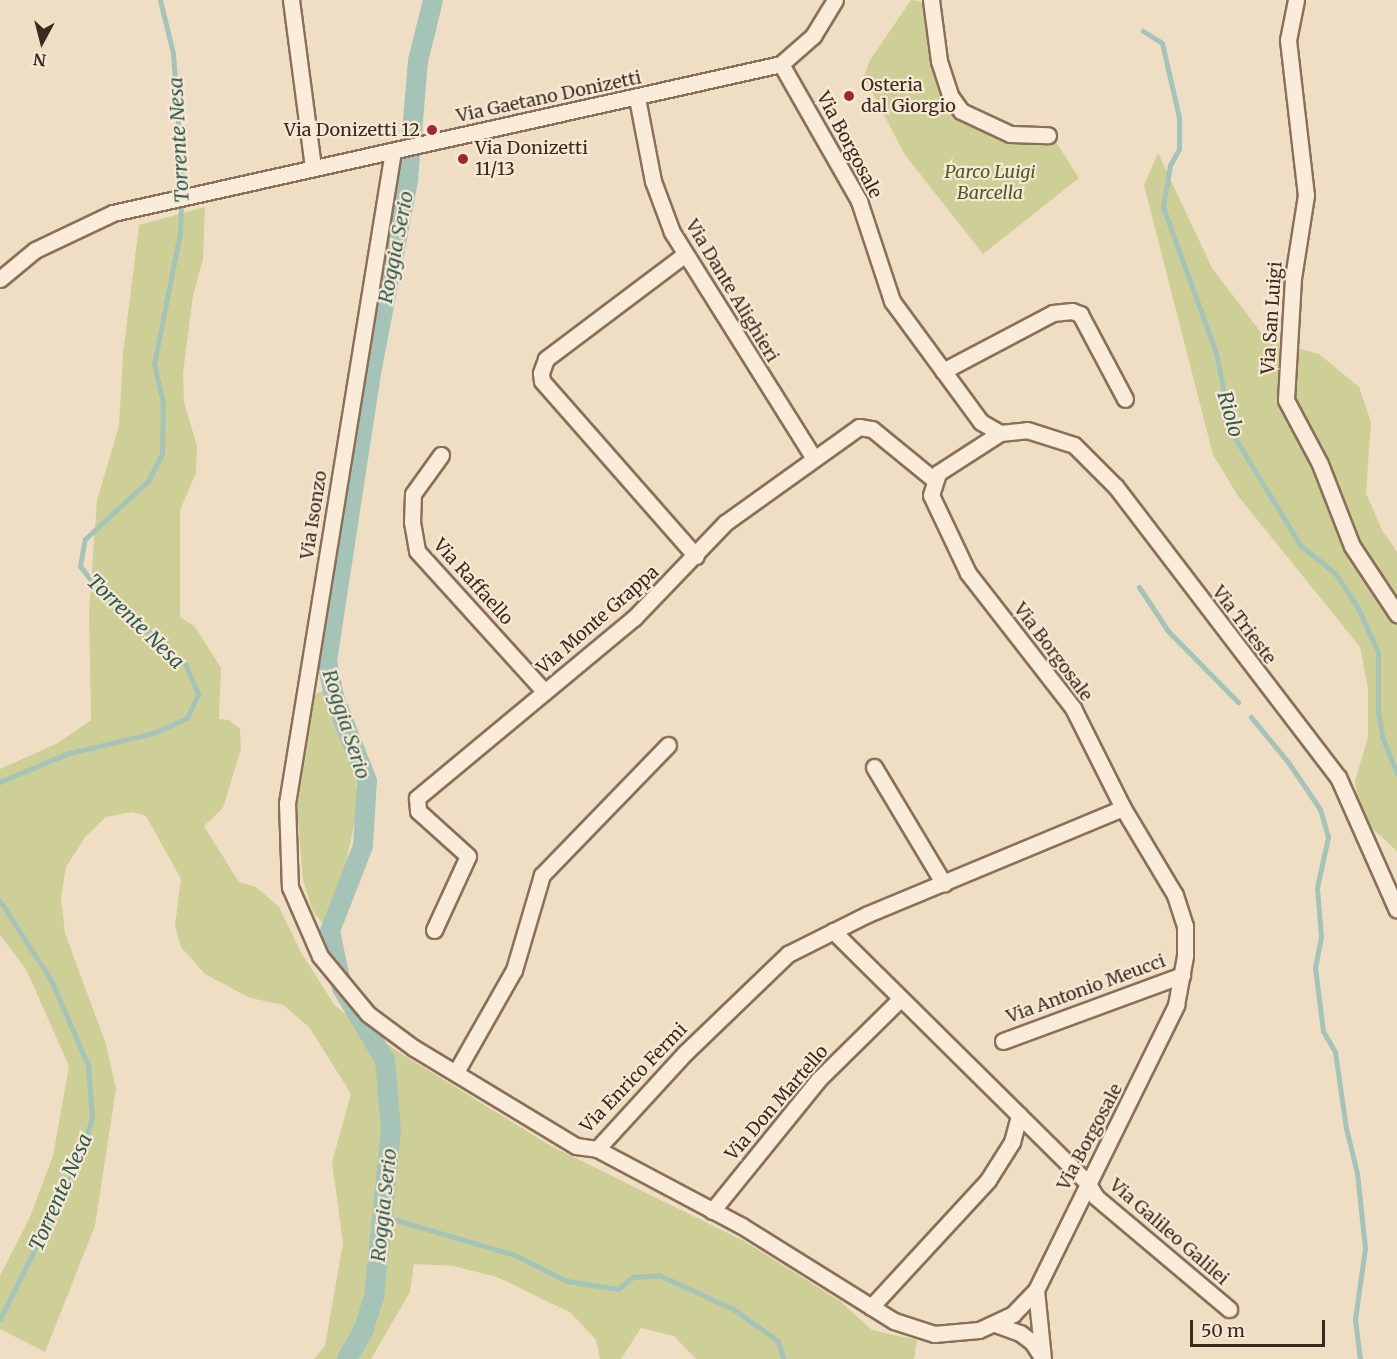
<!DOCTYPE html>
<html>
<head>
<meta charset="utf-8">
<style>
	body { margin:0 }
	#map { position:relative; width:1397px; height:1359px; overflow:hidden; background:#f0dec4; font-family:Merriweather,serif }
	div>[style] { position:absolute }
	.green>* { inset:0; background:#cecf97 }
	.stream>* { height:5px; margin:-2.5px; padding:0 2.5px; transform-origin:2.5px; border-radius:2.5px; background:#a6c3b7 }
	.canal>* { height:20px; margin:-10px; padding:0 10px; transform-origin:10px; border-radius:10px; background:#a6c3b7 }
	.roads { filter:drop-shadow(2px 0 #8b6f59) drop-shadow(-2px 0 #8b6f59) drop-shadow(0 2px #8b6f59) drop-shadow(0 -2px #8b6f59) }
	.minor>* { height:15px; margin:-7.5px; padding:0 7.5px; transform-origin:7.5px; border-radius:7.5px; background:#faecd8 }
	.dots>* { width:16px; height:16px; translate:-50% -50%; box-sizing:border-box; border:3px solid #f7e9d4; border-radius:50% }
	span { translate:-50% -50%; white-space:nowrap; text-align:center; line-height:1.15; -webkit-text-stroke:4.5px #f7e9d4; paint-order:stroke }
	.poi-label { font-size:18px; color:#3b291e }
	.left { translate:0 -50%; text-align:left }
	.right { translate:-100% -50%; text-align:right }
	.street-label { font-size:18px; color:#3b291e }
	.park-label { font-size:18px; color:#515824; font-style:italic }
	.water-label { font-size:20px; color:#2d5b53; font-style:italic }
	.north { position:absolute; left:12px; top:12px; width:60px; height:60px; -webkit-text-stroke:4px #f7e9d4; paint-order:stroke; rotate:187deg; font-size:16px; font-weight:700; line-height:24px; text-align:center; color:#3b291e }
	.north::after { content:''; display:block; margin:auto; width:21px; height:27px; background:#3b291e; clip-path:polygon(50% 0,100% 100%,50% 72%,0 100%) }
	.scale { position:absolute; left:1190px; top:1320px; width:135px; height:27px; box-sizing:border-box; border:3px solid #3b291e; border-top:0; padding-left:8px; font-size:18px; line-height:21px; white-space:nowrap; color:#3b291e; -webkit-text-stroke:4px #f7e9d4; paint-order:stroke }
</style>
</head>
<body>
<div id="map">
	<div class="green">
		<i style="clip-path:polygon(911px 0,924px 2px,954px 110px,978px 128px,997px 135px,1021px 141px,1056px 142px,1079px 178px,983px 254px,905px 155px,864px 77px,870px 60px)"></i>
		<i style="clip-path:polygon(1158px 153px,1212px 268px,1266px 339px,1319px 354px,1359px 387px,1371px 422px,1366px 493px,1382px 530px,1397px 552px,1397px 851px,1361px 818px,1355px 781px,1368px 737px,1368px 689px,1360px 647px,1238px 496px,1213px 455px,1144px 185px)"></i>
		<i style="clip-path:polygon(205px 207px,203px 259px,193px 296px,183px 373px,184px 402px,197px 446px,196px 473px,180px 510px,180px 617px,195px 627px,221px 668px,219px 719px,229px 720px,240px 729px,241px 749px,223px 808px,204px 826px,239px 882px,256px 887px,279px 907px,302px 954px,335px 1006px,397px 1051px,551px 1146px,744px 1241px,840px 1301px,872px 1330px,917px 1340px,914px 1359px,696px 1359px,674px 1336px,641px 1328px,621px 1359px,600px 1359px,596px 1340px,571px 1313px,497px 1277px,453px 1266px,414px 1264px,410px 1292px,371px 1359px,314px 1359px,325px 1346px,343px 1243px,332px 1162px,351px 1094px,309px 1027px,283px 1005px,250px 998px,205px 974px,181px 947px,175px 926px,181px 879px,146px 816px,132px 812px,106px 817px,86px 836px,66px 867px,61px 897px,65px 933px,106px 1044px,116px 1089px,95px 1226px,45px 1352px,0 1329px,0 1276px,29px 1219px,53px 1156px,69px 1066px,26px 969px,0 935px,0 769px,58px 743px,91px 720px,89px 611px,97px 500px,119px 426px,123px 353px,139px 225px)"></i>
		<i style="clip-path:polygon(323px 691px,355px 774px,358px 807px,340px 891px,324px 925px,313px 912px,303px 880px,297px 808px,315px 694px)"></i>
	</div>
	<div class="stream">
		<i style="left:1143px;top:31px;width:22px;rotate:32deg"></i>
		<i style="left:1162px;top:43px;width:76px;rotate:77.1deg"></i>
		<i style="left:1179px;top:117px;width:32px;rotate:90deg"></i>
		<i style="left:1179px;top:149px;width:18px;rotate:119deg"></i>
		<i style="left:1170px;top:165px;width:43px;rotate:99.5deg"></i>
		<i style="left:1163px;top:207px;width:155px;rotate:70deg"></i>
		<i style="left:1216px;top:353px;width:82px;rotate:78.7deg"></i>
		<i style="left:1232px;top:433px;width:131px;rotate:58.7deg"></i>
		<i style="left:1300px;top:545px;width:45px;rotate:38.7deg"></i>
		<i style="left:1335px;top:573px;width:42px;rotate:56.7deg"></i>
		<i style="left:1358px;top:608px;width:48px;rotate:65.6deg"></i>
		<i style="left:1378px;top:652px;width:60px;rotate:90deg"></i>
		<i style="left:1378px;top:712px;width:27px;rotate:80deg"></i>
		<i style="left:1383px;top:739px;width:37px;rotate:68deg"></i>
		<i style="left:1139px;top:587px;width:53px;rotate:56.6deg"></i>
		<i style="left:1168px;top:631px;width:100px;rotate:45.4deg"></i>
		<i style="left:1251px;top:717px;width:58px;rotate:50.6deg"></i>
		<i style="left:1288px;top:762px;width:57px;rotate:55.8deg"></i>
		<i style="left:1320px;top:809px;width:29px;rotate:74deg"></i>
		<i style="left:1328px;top:837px;width:52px;rotate:102.2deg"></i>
		<i style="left:1317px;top:888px;width:49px;rotate:85.3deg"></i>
		<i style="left:1321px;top:937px;width:31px;rotate:101deg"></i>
		<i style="left:1315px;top:967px;width:64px;rotate:82.9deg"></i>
		<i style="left:1323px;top:1031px;width:24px;rotate:60deg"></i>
		<i style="left:1335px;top:1052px;width:77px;rotate:81.8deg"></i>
		<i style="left:1346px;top:1128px;width:46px;rotate:76.3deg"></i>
		<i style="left:1357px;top:1173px;width:75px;rotate:83.9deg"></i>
		<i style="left:1365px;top:1248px;width:72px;rotate:98deg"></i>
		<i style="left:1355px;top:1319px;width:40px;rotate:82.9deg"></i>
		<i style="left:0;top:782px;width:72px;rotate:-23deg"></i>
		<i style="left:66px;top:754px;width:89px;rotate:-13.6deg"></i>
		<i style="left:153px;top:733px;width:37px;rotate:-24deg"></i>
		<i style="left:187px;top:718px;width:26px;rotate:-65deg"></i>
		<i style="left:198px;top:694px;width:33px;rotate:-113deg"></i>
		<i style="left:185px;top:664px;width:121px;rotate:-138.7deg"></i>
		<i style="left:94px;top:584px;width:23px;rotate:-128deg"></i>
		<i style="left:80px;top:566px;width:27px;rotate:-80deg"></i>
		<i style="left:85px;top:539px;width:86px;rotate:-42.6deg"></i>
		<i style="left:148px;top:481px;width:31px;rotate:-63deg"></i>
		<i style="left:162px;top:453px;width:50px;rotate:-88.9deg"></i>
		<i style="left:163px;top:403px;width:40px;rotate:-103deg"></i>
		<i style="left:154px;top:364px;width:134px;rotate:-78.8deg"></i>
		<i style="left:180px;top:233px;width:55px;rotate:-87.9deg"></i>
		<i style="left:182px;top:178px;width:125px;rotate:-94.1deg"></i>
		<i style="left:173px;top:53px;width:55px;rotate:-103.8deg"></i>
		<i style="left:0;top:901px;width:94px;rotate:57.2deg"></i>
		<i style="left:51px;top:980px;width:93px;rotate:66.5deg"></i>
		<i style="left:88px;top:1065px;width:53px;rotate:85.7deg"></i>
		<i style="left:92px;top:1118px;width:46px;rotate:107.7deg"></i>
		<i style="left:78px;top:1162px;width:175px;rotate:116.4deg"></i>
		<i style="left:382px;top:1216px;width:139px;rotate:16.3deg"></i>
		<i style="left:515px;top:1255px;width:58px;rotate:26.6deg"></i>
		<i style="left:567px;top:1281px;width:52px;rotate:8.9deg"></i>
		<i style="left:618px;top:1289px;width:19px;rotate:-39deg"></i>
		<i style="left:633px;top:1277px;width:26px;rotate:-4deg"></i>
		<i style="left:659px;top:1275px;width:81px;rotate:24.7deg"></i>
		<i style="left:733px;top:1309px;width:55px;rotate:35.4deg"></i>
		<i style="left:778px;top:1341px;width:19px;rotate:74deg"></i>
	</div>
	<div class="canal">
		<i style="left:347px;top:1359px;width:32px;rotate:-60deg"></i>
		<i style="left:363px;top:1331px;width:36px;rotate:-72deg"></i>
		<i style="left:374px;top:1297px;width:167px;rotate:-84.2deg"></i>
		<i style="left:391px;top:1131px;width:71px;rotate:-94.8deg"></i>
		<i style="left:385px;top:1060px;width:84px;rotate:-120.8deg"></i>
		<i style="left:342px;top:988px;width:58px;rotate:-101.9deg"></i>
		<i style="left:330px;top:931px;width:91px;rotate:-68.8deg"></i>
		<i style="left:363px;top:846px;width:65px;rotate:-86.5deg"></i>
		<i style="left:367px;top:781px;width:90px;rotate:-111.4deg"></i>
		<i style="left:334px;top:697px;width:37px;rotate:-101deg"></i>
		<i style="left:327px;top:661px;width:291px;rotate:-81.3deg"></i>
		<i style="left:371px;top:373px;width:197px;rotate:-79.1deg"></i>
		<i style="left:408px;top:180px;width:119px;rotate:-85.2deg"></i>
		<i style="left:418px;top:61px;width:63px;rotate:-76.2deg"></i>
	</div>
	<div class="roads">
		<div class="minor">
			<i style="left:291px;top:0;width:168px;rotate:82.5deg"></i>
			<i style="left:931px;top:0;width:62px;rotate:82.5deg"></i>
			<i style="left:939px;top:61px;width:38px;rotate:72deg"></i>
			<i style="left:951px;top:97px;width:17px;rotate:54deg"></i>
			<i style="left:961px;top:111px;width:54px;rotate:25.1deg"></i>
			<i style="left:1010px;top:134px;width:38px;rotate:2deg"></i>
			<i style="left:1296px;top:0;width:41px;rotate:101.3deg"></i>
			<i style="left:1288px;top:40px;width:156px;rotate:83.4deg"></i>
			<i style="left:1306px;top:195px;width:84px;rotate:98.9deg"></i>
			<i style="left:1293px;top:278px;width:122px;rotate:93.3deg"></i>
			<i style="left:1286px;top:400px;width:72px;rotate:62deg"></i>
			<i style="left:1320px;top:464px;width:88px;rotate:68.7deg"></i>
			<i style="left:1352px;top:546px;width:82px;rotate:56.5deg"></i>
			<i style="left:781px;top:64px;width:158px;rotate:60.3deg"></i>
			<i style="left:859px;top:201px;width:105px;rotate:71.7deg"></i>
			<i style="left:892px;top:301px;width:150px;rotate:53.7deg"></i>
			<i style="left:981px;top:422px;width:22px;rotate:30deg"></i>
			<i style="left:637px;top:98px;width:85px;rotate:79.1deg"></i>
			<i style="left:653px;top:181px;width:54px;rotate:69.6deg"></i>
			<i style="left:672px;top:232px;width:266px;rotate:57.9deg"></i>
			<i style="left:393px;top:151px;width:661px;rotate:99.23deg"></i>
			<i style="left:287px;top:803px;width:84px;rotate:88deg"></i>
			<i style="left:290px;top:887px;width:75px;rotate:66.5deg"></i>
			<i style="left:320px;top:956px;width:75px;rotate:50.4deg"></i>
			<i style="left:368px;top:1014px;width:57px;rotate:36.5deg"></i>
			<i style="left:414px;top:1048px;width:189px;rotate:31.2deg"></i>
			<i style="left:576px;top:1146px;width:21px;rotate:8deg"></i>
			<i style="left:597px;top:1149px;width:164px;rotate:28deg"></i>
			<i style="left:742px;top:1226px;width:179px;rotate:32deg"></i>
			<i style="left:894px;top:1321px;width:42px;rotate:18deg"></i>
			<i style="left:934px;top:1334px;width:45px;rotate:-5.1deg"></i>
			<i style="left:979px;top:1330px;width:38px;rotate:-25deg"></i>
			<i style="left:1013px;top:1314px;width:33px;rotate:-46deg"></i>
			<i style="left:684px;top:255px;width:173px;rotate:143deg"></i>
			<i style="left:546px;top:359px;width:15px;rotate:110deg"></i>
			<i style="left:541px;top:373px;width:8px;rotate:83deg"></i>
			<i style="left:542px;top:381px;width:233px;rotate:48.7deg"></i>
			<i style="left:0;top:279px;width:45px;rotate:-39.6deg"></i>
			<i style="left:35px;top:250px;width:86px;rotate:-25.4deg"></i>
			<i style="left:113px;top:213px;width:684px;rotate:-12.57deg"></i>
			<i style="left:781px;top:64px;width:43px;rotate:-41.2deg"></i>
			<i style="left:813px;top:36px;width:42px;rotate:-58.6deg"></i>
			<i style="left:943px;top:371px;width:124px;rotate:-27.8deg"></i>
			<i style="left:1053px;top:313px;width:19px;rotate:-6deg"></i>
			<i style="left:1072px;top:311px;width:9px;rotate:21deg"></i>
			<i style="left:1080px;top:314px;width:96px;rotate:62.1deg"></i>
			<i style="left:441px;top:455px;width:48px;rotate:125.7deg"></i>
			<i style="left:413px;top:494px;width:28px;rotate:92deg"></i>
			<i style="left:412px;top:522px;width:29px;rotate:80deg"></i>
			<i style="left:417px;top:551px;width:190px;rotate:47.8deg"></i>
			<i style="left:874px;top:767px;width:136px;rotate:59.1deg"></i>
			<i style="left:434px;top:930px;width:81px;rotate:-65.3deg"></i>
			<i style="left:468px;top:856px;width:67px;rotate:-138deg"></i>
			<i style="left:418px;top:811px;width:13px;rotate:-94deg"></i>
			<i style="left:417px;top:798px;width:282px;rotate:-39.7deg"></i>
			<i style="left:634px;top:618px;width:132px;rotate:-46.2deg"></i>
			<i style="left:725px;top:523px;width:165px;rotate:-35.6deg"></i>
			<i style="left:859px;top:427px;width:13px;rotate:9deg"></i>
			<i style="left:872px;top:429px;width:79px;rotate:39.3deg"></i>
			<i style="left:833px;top:931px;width:357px;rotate:44.7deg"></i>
			<i style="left:1087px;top:1182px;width:17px;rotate:59deg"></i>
			<i style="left:1096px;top:1197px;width:174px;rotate:40.1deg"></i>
			<i style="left:1003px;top:1041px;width:191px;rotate:-20.2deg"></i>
			<i style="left:456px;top:1072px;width:117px;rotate:-60.4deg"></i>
			<i style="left:514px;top:970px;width:99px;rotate:-73.6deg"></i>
			<i style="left:542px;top:875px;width:181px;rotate:-45.9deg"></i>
			<i style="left:597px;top:1149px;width:130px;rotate:-47.5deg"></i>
			<i style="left:685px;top:1053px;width:143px;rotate:-43.9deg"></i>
			<i style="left:788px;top:954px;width:89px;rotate:-26.6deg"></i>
			<i style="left:868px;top:914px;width:276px;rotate:-22.6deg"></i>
			<i style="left:712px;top:1211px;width:169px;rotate:-51deg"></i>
			<i style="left:818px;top:1080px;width:115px;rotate:-44.6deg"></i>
			<i style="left:871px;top:1307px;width:173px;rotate:-47.3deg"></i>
			<i style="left:988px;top:1180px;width:45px;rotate:-57.7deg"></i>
			<i style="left:1012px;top:1142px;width:28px;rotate:-75deg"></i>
			<i style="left:995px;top:1324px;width:27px;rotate:20deg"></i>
			<i style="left:1020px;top:1333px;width:15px;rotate:37deg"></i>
			<i style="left:1032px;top:1342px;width:17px;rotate:57deg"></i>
			<i style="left:1043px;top:1359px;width:69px;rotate:-95.8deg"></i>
			<i style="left:1036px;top:1290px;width:318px;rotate:-63.8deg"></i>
			<i style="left:1176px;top:1005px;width:50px;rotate:-79.6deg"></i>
			<i style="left:1185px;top:956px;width:30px;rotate:-90deg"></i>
			<i style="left:1185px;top:926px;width:33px;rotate:-108deg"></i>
			<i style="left:1175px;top:895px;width:101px;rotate:-120.9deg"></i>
			<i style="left:1123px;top:808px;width:112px;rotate:-116.6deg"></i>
			<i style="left:1073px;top:708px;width:171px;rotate:-127.9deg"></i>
			<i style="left:968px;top:573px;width:86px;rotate:-115.4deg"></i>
			<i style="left:931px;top:495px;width:23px;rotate:-72deg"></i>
			<i style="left:938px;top:473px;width:74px;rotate:-32.8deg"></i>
			<i style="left:1000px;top:433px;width:27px;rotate:-6deg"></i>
			<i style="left:1027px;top:430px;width:49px;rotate:17.7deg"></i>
			<i style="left:1074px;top:445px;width:59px;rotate:45deg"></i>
			<i style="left:1116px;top:487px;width:365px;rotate:52.6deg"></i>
			<i style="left:1338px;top:777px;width:145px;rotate:66.1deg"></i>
		</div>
	</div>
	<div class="dots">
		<i style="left:849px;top:96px;background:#9d2735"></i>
		<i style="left:432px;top:130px;background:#9d2735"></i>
		<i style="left:463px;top:159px;background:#9d2735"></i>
	</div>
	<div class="poi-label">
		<span class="left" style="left:861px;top:96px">Osteria<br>dal Giorgio</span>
		<span class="right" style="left:420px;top:130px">Via Donizetti 12</span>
		<span class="left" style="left:475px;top:159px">Via Donizetti<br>11/13</span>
	</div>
	<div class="street-label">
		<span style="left:549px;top:97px;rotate:-12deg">Via Gaetano Donizetti</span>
		<span style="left:849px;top:145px;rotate:62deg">Via Borgosale</span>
		<span style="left:732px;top:291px;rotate:59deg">Via Dante Alighieri</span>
		<span style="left:1272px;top:318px;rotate:-86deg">Via San Luigi</span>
		<span style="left:314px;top:515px;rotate:-81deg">Via Isonzo</span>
		<span style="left:473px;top:582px;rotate:48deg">Via Raffaello</span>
		<span style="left:598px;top:620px;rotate:-41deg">Via Monte Grappa</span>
		<span style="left:1244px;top:625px;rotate:53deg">Via Trieste</span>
		<span style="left:1053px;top:652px;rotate:53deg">Via Borgosale</span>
		<span style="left:1086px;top:989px;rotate:-20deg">Via Antonio Meucci</span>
		<span style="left:634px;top:1078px;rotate:-46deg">Via Enrico Fermi</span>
		<span style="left:777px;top:1103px;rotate:-49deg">Via Don Martello</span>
		<span style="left:1090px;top:1137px;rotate:-62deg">Via Borgosale</span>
		<span style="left:1169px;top:1232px;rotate:41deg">Via Galileo Galilei</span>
	</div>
	<div class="park-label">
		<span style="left:990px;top:183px">Parco Luigi<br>Barcella</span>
	</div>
	<div class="water-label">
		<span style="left:178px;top:140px;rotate:-93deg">Torrente Nesa</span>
		<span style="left:395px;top:247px;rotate:-79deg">Roggia Serio</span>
		<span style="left:1231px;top:414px;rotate:74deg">Riolo</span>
		<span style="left:136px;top:621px;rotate:44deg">Torrente Nesa</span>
		<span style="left:347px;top:724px;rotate:72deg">Roggia Serio</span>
		<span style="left:60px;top:1192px;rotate:-66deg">Torrente Nesa</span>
		<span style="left:383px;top:1205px;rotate:-84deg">Roggia Serio</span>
	</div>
	<div class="north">N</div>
	<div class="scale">50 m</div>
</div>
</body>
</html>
